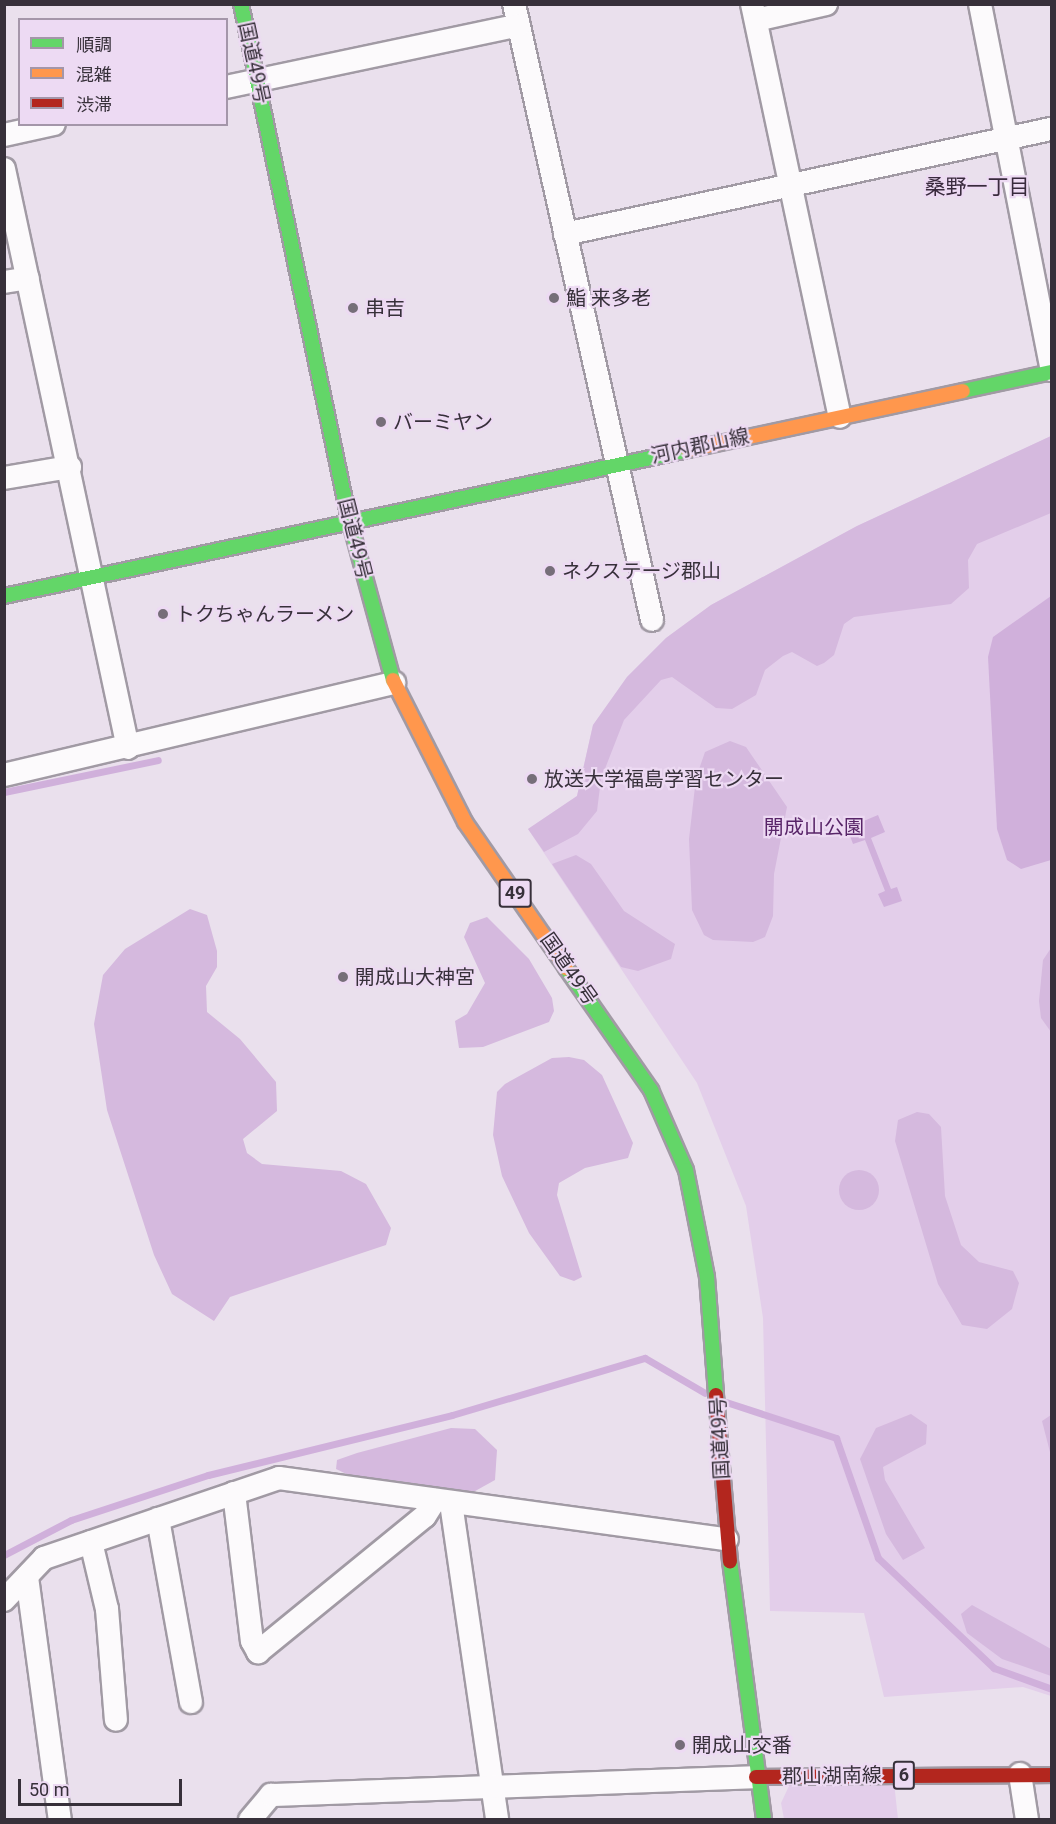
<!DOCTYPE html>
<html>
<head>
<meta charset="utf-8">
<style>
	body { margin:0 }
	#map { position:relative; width:1056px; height:1824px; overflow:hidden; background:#eae0ed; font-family:Roboto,"Noto Sans JP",sans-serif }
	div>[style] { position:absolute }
	.green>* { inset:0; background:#e3ceea }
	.forest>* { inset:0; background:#d5b9de }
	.round { border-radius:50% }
	.water>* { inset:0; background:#d0b0db }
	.stream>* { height:7px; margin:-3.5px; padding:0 3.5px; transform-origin:3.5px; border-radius:3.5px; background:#d0b0db }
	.roads { filter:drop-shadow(2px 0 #a19aa4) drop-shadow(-2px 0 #a19aa4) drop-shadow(0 2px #a19aa4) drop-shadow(0 -2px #a19aa4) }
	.street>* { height:22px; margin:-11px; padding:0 11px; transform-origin:11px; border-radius:11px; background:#fcfafc }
	.fast>* { height:14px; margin:-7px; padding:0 7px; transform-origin:7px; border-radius:7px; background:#63d668 }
	.slow>* { height:14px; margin:-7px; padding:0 7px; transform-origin:7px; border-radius:7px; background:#ff974d }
	.jam>* { height:14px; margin:-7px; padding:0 7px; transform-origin:7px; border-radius:7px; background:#b3261e }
	.dots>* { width:16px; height:16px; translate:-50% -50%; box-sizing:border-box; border:3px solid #eddaf3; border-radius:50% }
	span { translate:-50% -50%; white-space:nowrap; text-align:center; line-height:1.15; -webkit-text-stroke:4.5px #eddaf3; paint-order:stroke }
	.shield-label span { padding:2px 4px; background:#eddaf3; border:2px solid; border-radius:4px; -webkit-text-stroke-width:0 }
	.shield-label { font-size:18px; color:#37303a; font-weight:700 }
	.street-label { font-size:20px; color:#37303a }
	.poi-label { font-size:20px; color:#37303a }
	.left { translate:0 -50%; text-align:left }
	.park-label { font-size:20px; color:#582568 }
	.neighbourhood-label { font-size:21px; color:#392a3d }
	.frame { position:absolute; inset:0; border:6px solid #37303a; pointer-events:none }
	.legend { position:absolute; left:18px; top:18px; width:210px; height:108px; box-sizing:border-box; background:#eddaf3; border:2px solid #a496a9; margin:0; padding:8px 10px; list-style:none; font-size:18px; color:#37303a }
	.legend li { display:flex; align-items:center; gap:12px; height:30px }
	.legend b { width:30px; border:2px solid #a496a9 }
	.scale { position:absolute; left:18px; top:1779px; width:164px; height:27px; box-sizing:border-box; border:3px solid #37303a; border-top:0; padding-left:8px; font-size:18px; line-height:21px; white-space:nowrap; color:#37303a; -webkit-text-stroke:4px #eddaf3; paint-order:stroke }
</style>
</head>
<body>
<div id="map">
	<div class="green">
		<i style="clip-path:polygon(1051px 436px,1051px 1696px,1023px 1687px,884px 1697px,864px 1613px,770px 1611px,763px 1318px,746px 1206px,697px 1083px,528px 829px,577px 796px,593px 725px,627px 677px,666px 638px,711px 605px,857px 526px)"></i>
		<i style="clip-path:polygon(894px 1782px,898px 1819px,784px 1819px,781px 1803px,789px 1786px)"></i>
	</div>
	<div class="forest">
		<i style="clip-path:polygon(1051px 436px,1051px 513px,977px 544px,968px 560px,969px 588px,951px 604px,854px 617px,844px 624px,834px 655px,824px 663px,817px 666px,792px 652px,783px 656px,765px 670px,756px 695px,732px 709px,716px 708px,672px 677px,661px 680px,624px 720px,601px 779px,597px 811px,578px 834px,544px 852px,528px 829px,577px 796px,593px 725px,627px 677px,666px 638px,711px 605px,857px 526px)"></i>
		<i style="clip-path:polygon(730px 741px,746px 747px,787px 807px,774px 874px,773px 916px,765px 937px,753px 942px,713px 940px,704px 935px,692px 910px,689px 839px,696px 778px,705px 752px)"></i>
		<i style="clip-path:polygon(576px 855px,591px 864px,624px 911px,675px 944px,671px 959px,638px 971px,621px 967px,552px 864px)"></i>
		<i style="clip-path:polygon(190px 909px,207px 915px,217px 951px,217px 967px,206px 986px,207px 1012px,240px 1039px,276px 1082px,277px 1111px,243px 1139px,247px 1153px,262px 1164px,341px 1171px,366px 1184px,391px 1228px,386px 1245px,230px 1297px,214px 1321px,172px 1294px,154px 1255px,107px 1110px,94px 1024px,103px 975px,125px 949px)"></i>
		<i style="clip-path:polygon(487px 917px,529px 959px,552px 998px,554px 1011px,549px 1022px,483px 1047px,459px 1048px,455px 1021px,467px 1014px,485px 983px,464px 937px,470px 923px)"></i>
		<i style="clip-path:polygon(1051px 948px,1051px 1032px,1041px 1018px,1039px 1001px,1043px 960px)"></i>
		<i style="clip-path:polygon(569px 1057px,584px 1060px,602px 1075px,633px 1143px,628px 1158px,585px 1168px,559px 1183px,557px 1195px,582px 1277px,574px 1281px,560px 1276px,529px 1233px,502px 1176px,493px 1135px,497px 1092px,505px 1084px,552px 1058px)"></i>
		<i style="clip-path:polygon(917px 1112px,929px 1114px,941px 1127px,945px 1196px,961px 1245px,979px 1262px,1013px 1271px,1019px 1283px,1012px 1309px,987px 1329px,962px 1325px,938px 1284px,895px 1141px,898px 1120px)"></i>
		<i class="round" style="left:839px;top:1170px;width:40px;height:40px"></i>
		<i style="clip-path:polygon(911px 1414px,927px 1425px,926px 1444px,883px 1467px,885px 1480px,925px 1548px,903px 1560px,886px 1534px,860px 1459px,876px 1428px)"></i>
		<i style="clip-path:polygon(1051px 1415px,1052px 1415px,1051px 1456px,1042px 1421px)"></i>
		<i style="clip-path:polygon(451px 1428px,475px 1429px,497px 1450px,495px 1480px,468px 1495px,355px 1478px,336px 1469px,337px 1460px,357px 1453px)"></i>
		<i style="clip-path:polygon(972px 1605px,1051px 1649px,1051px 1676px,1002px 1659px,967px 1633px,961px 1614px)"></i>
	</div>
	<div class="water">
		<i style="clip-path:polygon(1051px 596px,1051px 860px,1021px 869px,1007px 860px,997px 829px,988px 657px,993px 637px)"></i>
		<i style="clip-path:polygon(878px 815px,885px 832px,871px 838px,891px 889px,897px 887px,902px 901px,884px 907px,878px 894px,885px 891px,865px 840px,853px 844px,847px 828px)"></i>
	</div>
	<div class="stream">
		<i style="left:4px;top:792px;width:157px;rotate:-11.7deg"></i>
		<i style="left:726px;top:1402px;width:116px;rotate:18.1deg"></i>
		<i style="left:836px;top:1438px;width:127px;rotate:70.7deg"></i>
		<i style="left:878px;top:1558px;width:160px;rotate:43.5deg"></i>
		<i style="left:994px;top:1668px;width:62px;rotate:19.9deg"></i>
		<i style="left:4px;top:1555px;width:76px;rotate:-27.6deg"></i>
		<i style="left:71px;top:1520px;width:144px;rotate:-18.2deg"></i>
		<i style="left:208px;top:1475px;width:251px;rotate:-13.8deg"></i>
		<i style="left:452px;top:1415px;width:201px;rotate:-16.5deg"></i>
		<i style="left:645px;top:1358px;width:69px;rotate:30.3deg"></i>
	</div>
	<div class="roads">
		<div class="street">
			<i style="left:514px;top:4px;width:631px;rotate:77.37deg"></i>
			<i style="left:752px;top:4px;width:422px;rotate:78deg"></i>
			<i style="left:980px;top:4px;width:373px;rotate:78.9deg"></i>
			<i style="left:756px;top:20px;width:72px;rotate:-12.9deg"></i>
			<i style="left:226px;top:87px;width:299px;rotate:-11.9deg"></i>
			<i style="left:4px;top:135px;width:51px;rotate:-12.4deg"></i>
			<i style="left:4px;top:169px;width:592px;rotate:77.91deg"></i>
			<i style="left:565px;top:234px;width:498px;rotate:-12.2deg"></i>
			<i style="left:4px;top:282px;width:24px;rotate:-9deg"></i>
			<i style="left:4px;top:478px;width:67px;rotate:-9.5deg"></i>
			<i style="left:4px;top:775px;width:401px;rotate:-13.3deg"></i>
			<i style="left:234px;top:1493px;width:149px;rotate:83.1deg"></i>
			<i style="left:252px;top:1641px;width:13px;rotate:61deg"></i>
			<i style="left:258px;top:1652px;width:215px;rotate:-39.2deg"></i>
			<i style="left:425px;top:1516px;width:19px;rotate:-58deg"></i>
			<i style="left:451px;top:1503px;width:320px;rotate:81.7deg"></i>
			<i style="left:158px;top:1519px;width:186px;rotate:79.8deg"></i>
			<i style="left:91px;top:1542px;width:69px;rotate:76.6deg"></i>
			<i style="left:107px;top:1609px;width:111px;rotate:85.4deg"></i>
			<i style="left:27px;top:1577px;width:245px;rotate:82.3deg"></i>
			<i style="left:4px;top:1600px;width:58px;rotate:-46.4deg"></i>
			<i style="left:44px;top:1558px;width:248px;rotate:-18.8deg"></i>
			<i style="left:279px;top:1478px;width:452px;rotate:7.8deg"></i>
			<i style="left:1020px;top:1774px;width:47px;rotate:81.3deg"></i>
			<i style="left:250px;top:1820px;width:33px;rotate:-50deg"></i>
			<i style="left:271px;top:1795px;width:485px;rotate:-2.1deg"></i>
		</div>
		<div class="fast">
			<i style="left:241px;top:4px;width:526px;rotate:78.16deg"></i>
			<i style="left:349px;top:519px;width:167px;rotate:74.7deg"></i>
			<i style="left:963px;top:391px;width:91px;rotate:-12.1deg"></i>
			<i style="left:4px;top:596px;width:699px;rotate:-12.05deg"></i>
			<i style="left:566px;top:968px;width:149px;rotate:55.1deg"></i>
			<i style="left:651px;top:1090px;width:87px;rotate:66.4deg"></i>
			<i style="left:686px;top:1170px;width:109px;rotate:78.9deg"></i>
			<i style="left:707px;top:1277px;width:118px;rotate:85.6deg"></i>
			<i style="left:730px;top:1561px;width:261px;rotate:82.5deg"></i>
		</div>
		<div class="slow">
			<i style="left:688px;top:450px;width:281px;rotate:-12.1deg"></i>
			<i style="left:393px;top:680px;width:159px;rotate:63.1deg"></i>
			<i style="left:465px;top:822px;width:178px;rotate:55.3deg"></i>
		</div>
		<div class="jam">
			<i style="left:716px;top:1395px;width:167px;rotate:85.2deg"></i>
			<i style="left:756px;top:1777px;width:296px;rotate:-0.4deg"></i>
		</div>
	</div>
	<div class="dots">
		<i style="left:554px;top:298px;background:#766e79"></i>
		<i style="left:353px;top:308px;background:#766e79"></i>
		<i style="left:381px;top:422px;background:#766e79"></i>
		<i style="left:550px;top:571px;background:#766e79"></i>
		<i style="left:163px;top:614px;background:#766e79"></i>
		<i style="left:532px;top:779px;background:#766e79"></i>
		<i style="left:343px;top:977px;background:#766e79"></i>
		<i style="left:680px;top:1745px;background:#766e79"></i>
	</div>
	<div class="shield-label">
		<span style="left:515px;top:893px">49</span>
		<span style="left:904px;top:1775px">6</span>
	</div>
	<div class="street-label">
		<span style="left:254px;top:63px;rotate:78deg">国道49号</span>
		<span style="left:700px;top:446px;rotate:-12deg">河内郡山線</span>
		<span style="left:355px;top:539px;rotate:76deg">国道49号</span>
		<span style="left:569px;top:969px;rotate:55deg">国道49号</span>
		<span style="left:720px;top:1438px;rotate:-93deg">国道49号</span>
		<span style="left:832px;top:1776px;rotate:-1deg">郡山湖南線</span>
	</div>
	<div class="poi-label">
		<span class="left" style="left:566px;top:298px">鮨 来多老</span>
		<span class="left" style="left:365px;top:308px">串吉</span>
		<span class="left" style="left:393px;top:422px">バーミヤン</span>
		<span class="left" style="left:562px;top:571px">ネクステージ郡山</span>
		<span class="left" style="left:175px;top:614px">トクちゃんラーメン</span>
		<span class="left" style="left:544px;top:779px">放送大学福島学習センター</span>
		<span class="left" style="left:355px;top:977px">開成山大神宮</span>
		<span class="left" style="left:692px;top:1745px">開成山交番</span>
	</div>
	<div class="park-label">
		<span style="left:814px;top:827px">開成山公園</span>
	</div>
	<div class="neighbourhood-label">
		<span style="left:977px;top:187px">桑野一丁目</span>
	</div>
	<div class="frame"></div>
	<ul class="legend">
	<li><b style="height:8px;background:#63d668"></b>順調</li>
	<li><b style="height:8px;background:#ff974d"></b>混雑</li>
	<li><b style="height:8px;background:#b3261e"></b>渋滞</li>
	</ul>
	<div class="scale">50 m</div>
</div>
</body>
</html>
